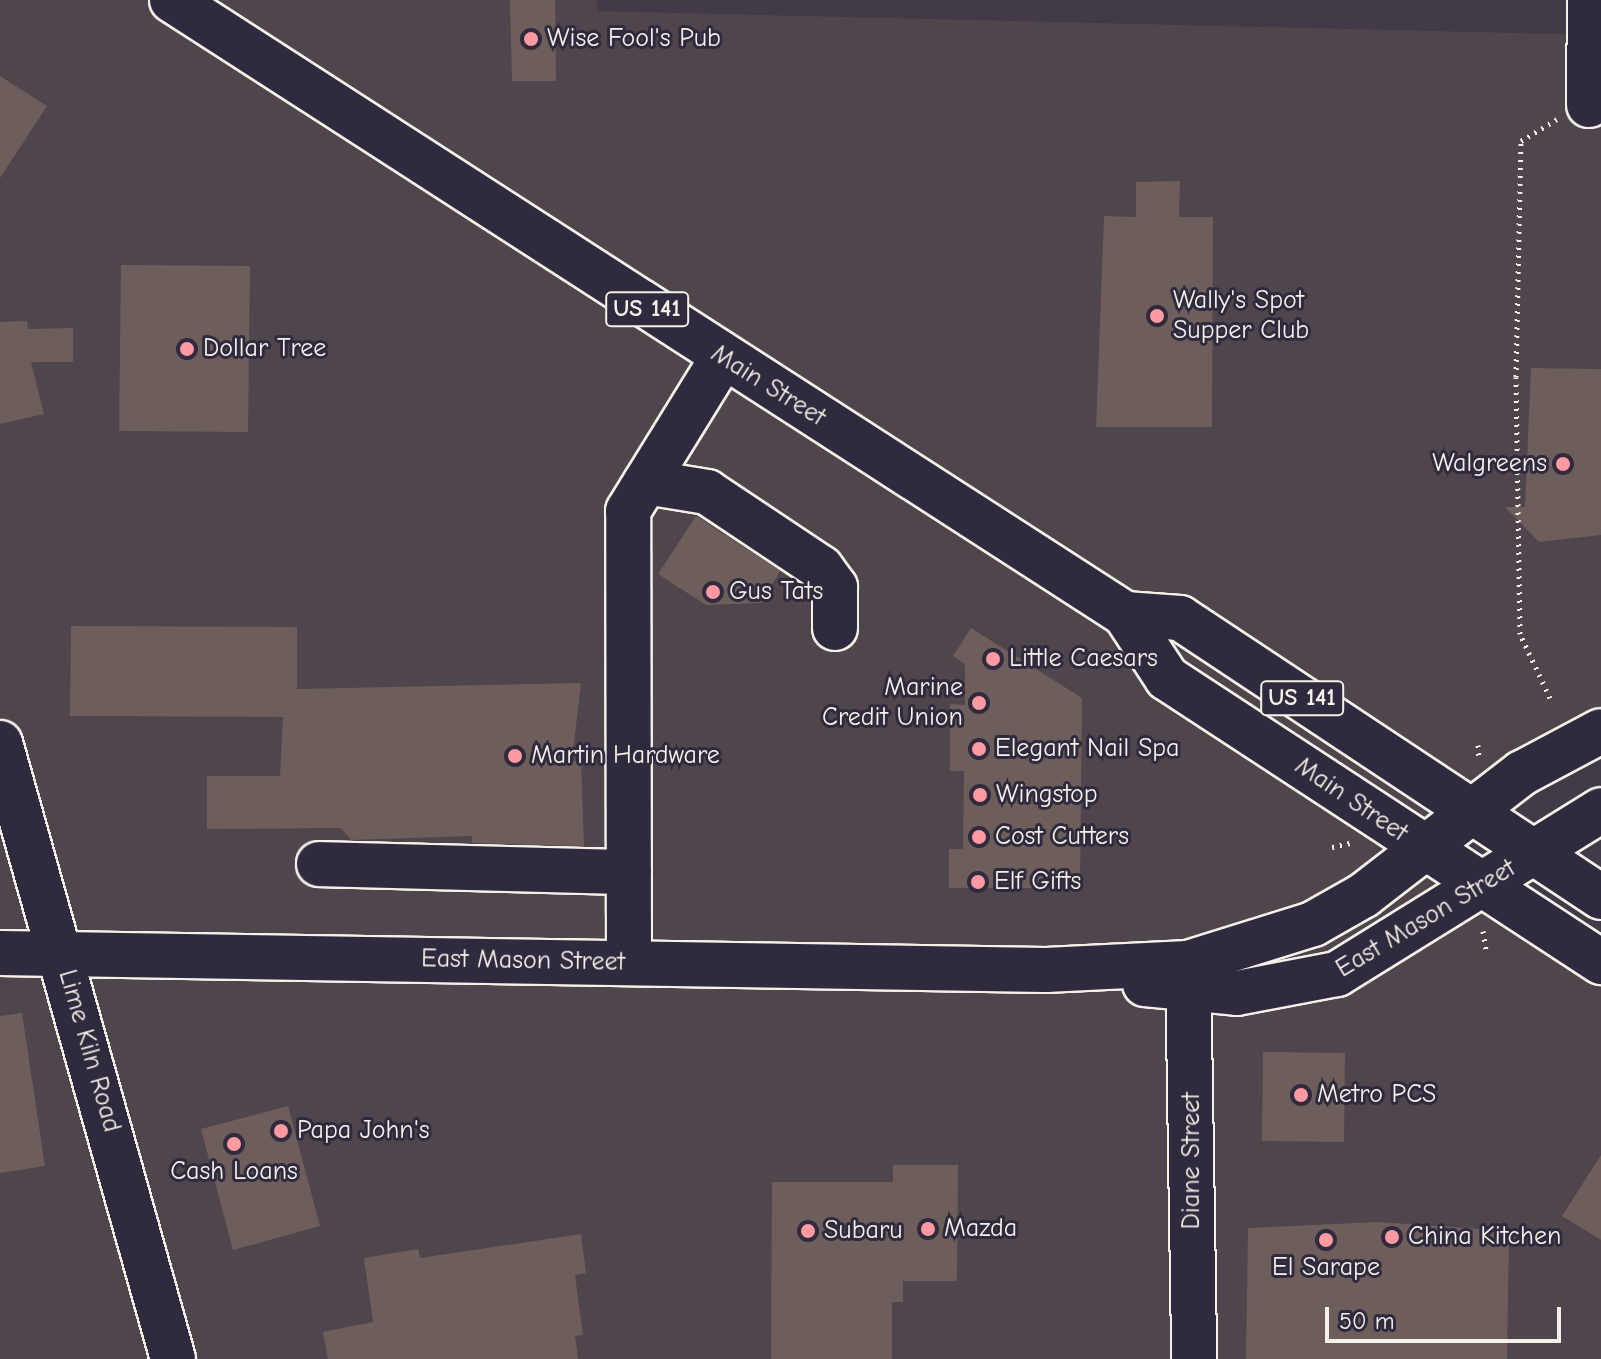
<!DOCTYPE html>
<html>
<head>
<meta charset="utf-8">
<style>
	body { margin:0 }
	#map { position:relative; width:1601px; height:1359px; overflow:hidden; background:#423a46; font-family:"Comic Neue",sans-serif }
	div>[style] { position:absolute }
	.built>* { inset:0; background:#4f454c }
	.building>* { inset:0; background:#6d5e5b }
	.path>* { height:5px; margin-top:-2.5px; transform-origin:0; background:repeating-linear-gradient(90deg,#f4f1e8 0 2px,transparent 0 8px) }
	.roads { filter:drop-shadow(2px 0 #f4f1e8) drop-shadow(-2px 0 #f4f1e8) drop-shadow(0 2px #f4f1e8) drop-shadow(0 -2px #f4f1e8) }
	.minor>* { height:44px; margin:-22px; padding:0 22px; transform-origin:22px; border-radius:22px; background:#2f2a3d }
	.major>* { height:44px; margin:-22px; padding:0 22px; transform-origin:22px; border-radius:22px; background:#2f2a3d }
	.dots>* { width:22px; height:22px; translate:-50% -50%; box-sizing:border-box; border:4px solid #2f2a3d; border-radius:50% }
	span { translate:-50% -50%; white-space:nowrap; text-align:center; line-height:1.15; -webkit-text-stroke:6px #2f2a3d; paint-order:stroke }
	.shield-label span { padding:2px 6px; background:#2f2a3d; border:2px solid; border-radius:6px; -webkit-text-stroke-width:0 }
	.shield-label { font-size:24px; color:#f4f1e8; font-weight:700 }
	.poi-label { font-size:26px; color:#f4f1e8 }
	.left { translate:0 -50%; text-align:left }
	.right { translate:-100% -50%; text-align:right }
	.street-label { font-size:26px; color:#f4f1e8 }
	.scale { position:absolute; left:1325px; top:1307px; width:236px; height:36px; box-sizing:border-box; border:4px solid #f4f1e8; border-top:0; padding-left:10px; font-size:24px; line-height:28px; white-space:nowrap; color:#f4f1e8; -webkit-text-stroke:6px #2f2a3d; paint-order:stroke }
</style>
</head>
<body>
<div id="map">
	<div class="built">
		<i style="clip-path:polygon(0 0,597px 0,597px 11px,1601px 35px,1601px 731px,1424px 849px,1601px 962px,1601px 1359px,0 1359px)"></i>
	</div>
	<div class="building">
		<i style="clip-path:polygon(510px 0,555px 0,556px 81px,512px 81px)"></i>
		<i style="clip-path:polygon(0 76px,47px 106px,0 178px)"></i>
		<i style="clip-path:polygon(1180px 181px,1179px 217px,1213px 217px,1212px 427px,1096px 427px,1104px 216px,1136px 217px,1136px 182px)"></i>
		<i style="clip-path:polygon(121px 265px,250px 266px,248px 432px,119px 431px)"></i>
		<i style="clip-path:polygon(27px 321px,28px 329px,73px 328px,73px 362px,31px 362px,44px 414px,0 424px,0 322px)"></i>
		<i style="clip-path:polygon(1531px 368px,1601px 369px,1601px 535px,1539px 542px,1505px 507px,1525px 507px)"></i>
		<i style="clip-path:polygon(696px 516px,780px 571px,761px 603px,706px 605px,658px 574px)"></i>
		<i style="clip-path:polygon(71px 626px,297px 627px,297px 689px,581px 683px,572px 761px,581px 761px,584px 846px,472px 843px,472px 836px,351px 840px,341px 828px,207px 829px,207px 776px,280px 776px,283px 717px,70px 716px)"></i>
		<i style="clip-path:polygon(971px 628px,1082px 698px,1080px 888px,949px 888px,949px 849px,963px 849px,964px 771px,950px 771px,950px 704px,965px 705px,965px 664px,953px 656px)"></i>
		<i style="clip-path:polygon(22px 1013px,45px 1166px,0 1173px,0 1016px)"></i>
		<i style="clip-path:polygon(1263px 1052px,1345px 1053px,1344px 1142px,1262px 1141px)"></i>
		<i style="clip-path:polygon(288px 1106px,320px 1226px,233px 1250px,201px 1129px)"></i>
		<i style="clip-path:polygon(1601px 1155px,1601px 1240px,1562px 1216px)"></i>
		<i style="clip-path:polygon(893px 1165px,958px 1165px,957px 1281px,903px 1281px,903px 1302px,892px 1302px,892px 1359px,771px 1359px,772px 1182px,893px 1182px)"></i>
		<i style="clip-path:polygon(1378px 1222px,1509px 1231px,1507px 1359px,1246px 1359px,1248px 1228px)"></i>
		<i style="clip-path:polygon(581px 1234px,586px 1273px,575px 1275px,583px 1335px,575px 1336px,578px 1359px,328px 1359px,323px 1332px,373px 1322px,364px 1258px,418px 1249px,420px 1258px)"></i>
	</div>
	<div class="path">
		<i style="left:1550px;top:698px;width:71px;rotate:-115.1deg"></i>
		<i style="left:1520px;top:634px;width:257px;rotate:-90.9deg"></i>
		<i style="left:1516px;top:377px;width:236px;rotate:-88.8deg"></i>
		<i style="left:1521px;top:141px;width:42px;rotate:-31.4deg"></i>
		<i style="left:1478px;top:745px;width:15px;rotate:86deg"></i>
		<i style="left:1332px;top:847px;width:18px;rotate:-13deg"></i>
		<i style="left:1483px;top:931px;width:18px;rotate:81deg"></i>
	</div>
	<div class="roads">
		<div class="minor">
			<i style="left:1589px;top:105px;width:105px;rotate:-89.5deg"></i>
			<i style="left:646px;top:482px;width:62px;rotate:9.3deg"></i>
			<i style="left:707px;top:492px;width:137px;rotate:33.7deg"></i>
			<i style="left:821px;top:568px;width:24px;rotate:54deg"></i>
			<i style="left:835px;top:587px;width:41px;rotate:90deg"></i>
			<i style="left:319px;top:864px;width:310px;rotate:1.5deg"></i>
			<i style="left:629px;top:963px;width:452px;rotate:-90.1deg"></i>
			<i style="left:628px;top:511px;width:181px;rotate:-58.3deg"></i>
			<i style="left:1188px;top:963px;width:396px;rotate:89.1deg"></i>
		</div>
		<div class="major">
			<i style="left:172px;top:0;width:1134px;rotate:32.79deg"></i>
			<i style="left:1125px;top:614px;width:77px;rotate:56.7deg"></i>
			<i style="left:1167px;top:678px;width:519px;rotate:33.2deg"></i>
			<i style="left:1125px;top:614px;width:55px;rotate:4.2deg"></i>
			<i style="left:1180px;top:618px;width:505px;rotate:33.53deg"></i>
			<i style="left:0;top:743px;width:640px;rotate:74.31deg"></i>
			<i style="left:0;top:953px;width:1046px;rotate:0.93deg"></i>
			<i style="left:1046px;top:970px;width:142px;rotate:-2.8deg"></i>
			<i style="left:1188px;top:963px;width:131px;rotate:-17.3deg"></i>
			<i style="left:1313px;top:924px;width:59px;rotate:-29.6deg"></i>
			<i style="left:1364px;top:895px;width:200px;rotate:-37.7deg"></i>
			<i style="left:1522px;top:773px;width:89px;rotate:-28deg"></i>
			<i style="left:1145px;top:984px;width:92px;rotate:5.6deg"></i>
			<i style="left:1237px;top:993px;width:102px;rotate:-10.8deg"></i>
			<i style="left:1337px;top:974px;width:311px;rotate:-31.8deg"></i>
		</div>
	</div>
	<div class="dots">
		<i style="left:531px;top:39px;background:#ff9aa2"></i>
		<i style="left:1157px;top:316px;background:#ff9aa2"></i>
		<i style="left:187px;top:349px;background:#ff9aa2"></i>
		<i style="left:1563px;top:464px;background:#ff9aa2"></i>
		<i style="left:713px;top:592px;background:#ff9aa2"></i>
		<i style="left:993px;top:659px;background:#ff9aa2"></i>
		<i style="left:979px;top:703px;background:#ff9aa2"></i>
		<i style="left:979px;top:749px;background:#ff9aa2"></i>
		<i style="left:515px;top:756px;background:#ff9aa2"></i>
		<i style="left:980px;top:795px;background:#ff9aa2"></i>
		<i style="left:979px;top:837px;background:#ff9aa2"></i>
		<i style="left:978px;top:882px;background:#ff9aa2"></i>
		<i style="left:1301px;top:1095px;background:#ff9aa2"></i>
		<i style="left:281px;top:1131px;background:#ff9aa2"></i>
		<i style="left:234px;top:1144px;background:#ff9aa2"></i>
		<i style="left:928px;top:1229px;background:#ff9aa2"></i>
		<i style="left:808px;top:1231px;background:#ff9aa2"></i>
		<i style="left:1392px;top:1237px;background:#ff9aa2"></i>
		<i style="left:1326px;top:1240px;background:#ff9aa2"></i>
	</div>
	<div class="shield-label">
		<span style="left:647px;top:309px">US 141</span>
		<span style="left:1302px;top:698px">US 141</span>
	</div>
	<div class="poi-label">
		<span class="left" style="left:547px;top:39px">Wise Fool's Pub</span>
		<span class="left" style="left:1173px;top:316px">Wally's Spot<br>Supper Club</span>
		<span class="left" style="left:203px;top:349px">Dollar Tree</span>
		<span class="right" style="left:1547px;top:464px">Walgreens</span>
		<span class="left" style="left:729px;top:592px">Gus Tats</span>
		<span class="left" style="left:1009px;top:659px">Little Caesars</span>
		<span class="right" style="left:963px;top:703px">Marine<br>Credit Union</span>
		<span class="left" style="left:995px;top:749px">Elegant Nail Spa</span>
		<span class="left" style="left:531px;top:756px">Martin Hardware</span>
		<span class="left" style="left:996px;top:795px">Wingstop</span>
		<span class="left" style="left:995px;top:837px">Cost Cutters</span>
		<span class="left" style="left:994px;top:882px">Elf Gifts</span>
		<span class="left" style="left:1317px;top:1095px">Metro PCS</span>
		<span class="left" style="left:297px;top:1131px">Papa John's</span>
		<span style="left:234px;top:1172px">Cash Loans</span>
		<span class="left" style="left:944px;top:1229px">Mazda</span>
		<span class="left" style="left:824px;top:1231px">Subaru</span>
		<span class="left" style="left:1408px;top:1237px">China Kitchen</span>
		<span style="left:1326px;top:1268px">El Sarape</span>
	</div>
	<div class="street-label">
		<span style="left:768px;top:386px;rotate:32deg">Main Street</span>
		<span style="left:1351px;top:800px;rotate:34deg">Main Street</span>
		<span style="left:1426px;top:919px;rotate:-31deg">East Mason Street</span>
		<span style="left:523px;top:961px;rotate:1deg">East Mason Street</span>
		<span style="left:89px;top:1051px;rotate:74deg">Lime Kiln Road</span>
		<span style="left:1192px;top:1161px;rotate:-90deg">Diane Street</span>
	</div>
	<div class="scale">50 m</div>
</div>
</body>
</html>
